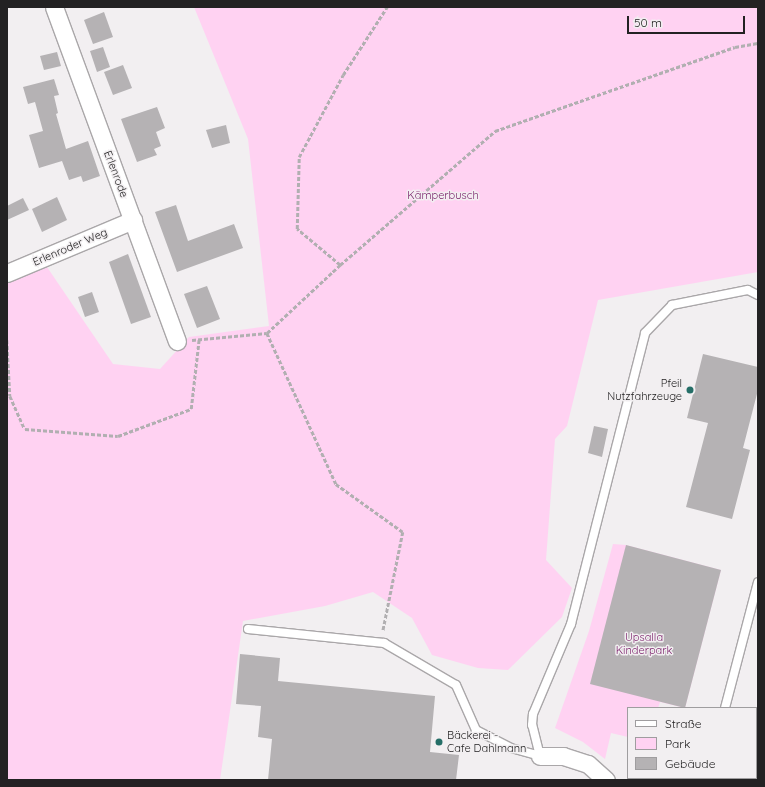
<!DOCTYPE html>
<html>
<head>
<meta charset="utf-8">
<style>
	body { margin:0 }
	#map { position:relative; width:765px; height:787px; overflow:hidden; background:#f2eff1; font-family:Quicksand,sans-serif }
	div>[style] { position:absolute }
	.green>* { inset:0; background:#ffd2f2 }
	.building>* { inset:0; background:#b5b2b4 }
	.path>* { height:2.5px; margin-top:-1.25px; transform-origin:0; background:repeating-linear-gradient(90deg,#b1afb1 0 4px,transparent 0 6px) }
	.roads { filter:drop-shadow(1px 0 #aaa7a9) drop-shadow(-1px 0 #aaa7a9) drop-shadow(0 1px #aaa7a9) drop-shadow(0 -1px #aaa7a9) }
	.lane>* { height:8px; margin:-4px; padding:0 4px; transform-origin:4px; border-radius:4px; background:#fff }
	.street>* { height:17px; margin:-8.5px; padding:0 8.5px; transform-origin:8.5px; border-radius:8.5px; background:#fff }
	.dots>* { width:11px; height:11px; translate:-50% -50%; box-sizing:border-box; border:2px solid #f2eff1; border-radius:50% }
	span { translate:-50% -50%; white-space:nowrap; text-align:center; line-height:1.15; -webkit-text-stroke:3px #f2eff1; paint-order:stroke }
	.street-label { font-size:11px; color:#232223 }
	.park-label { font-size:11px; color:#771b67 }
	.poi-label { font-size:11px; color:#232223 }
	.right { translate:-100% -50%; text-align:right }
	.left { translate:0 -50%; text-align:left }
	.frame { position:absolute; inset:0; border:8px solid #232223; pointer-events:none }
	.legend { position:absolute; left:627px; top:707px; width:130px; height:72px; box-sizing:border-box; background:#f2eff1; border:1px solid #9f9d9f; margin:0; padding:5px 7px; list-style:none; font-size:12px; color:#232223 }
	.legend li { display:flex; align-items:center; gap:8px; height:20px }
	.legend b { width:20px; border:1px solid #9f9d9f }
	.scale { position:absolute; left:627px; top:16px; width:118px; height:18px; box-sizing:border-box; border:2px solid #232223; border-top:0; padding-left:5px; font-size:12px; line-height:14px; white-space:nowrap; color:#232223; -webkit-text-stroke:3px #f2eff1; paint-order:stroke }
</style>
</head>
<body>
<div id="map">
	<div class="green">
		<i style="clip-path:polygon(194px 7px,758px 7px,758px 272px,598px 300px,567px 426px,555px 439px,546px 560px,572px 588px,562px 617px,508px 670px,478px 668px,432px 655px,412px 618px,373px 592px,325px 606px,243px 621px,220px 780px,7px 780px,7px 282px,47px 267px,113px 364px,160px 369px,189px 337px,269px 326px,248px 139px)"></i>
		<i style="clip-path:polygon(613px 544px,626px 545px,721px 570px,685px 708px,660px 702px,658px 708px,628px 708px,628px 737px,611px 733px,605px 759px,583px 742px,555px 728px,589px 631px)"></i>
	</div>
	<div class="building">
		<i style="clip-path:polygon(104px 12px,113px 37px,93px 44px,84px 20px)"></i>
		<i style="clip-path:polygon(103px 47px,110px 67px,97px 72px,90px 51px)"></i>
		<i style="clip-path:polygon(57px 52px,61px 66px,44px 70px,40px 56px)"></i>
		<i style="clip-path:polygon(123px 65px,132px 88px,113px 95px,104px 72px)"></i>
		<i style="clip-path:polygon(54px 79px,59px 95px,54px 96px,58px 113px,56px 114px,66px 149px,88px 141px,100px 176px,83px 182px,81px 176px,69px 180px,62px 161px,39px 168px,29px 135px,43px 131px,35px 102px,28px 104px,23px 87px)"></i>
		<i style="clip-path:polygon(157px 107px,165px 128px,156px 132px,161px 146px,154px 149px,157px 155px,137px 162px,121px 119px)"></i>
		<i style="clip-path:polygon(226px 125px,230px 143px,212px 148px,206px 130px)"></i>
		<i style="clip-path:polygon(57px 197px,67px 220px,42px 232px,32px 209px)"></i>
		<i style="clip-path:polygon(23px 198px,29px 210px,7px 220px,7px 206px)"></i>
		<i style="clip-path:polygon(176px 205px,188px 241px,234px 224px,243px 248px,177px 272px,155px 212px)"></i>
		<i style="clip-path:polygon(128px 254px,151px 317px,131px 324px,109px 262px)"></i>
		<i style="clip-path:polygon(207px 286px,220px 319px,197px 328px,184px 294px)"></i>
		<i style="clip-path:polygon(92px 292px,99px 312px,85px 317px,78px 297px)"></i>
		<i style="clip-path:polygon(703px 354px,758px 367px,758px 390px,743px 448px,750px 450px,732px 519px,686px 507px,708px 423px,687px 418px)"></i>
		<i style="clip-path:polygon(594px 426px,608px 429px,602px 457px,588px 453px)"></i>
		<i style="clip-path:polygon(626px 545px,721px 570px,685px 708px,590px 684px)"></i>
		<i style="clip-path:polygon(240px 654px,280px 658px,278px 681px,435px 696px,430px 752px,459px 755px,456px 780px,268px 780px,272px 739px,258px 737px,261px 706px,236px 704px)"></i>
	</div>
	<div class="path">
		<i style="left:340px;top:265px;width:56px;rotate:-140.1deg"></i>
		<i style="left:297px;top:229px;width:72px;rotate:-88.4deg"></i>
		<i style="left:299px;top:157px;width:93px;rotate:-61.8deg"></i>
		<i style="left:343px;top:75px;width:81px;rotate:-57.1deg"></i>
		<i style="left:267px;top:333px;width:166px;rotate:65.4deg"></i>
		<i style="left:336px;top:484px;width:82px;rotate:35.6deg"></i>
		<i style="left:403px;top:532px;width:101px;rotate:101.4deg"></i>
		<i style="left:7px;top:340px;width:56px;rotate:86.9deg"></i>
		<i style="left:10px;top:396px;width:36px;rotate:66deg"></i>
		<i style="left:25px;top:429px;width:93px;rotate:4.3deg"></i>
		<i style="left:118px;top:436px;width:78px;rotate:-20.3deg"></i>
		<i style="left:191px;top:409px;width:70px;rotate:-83.5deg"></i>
		<i style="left:192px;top:340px;width:75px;rotate:-5.3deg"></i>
		<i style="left:267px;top:333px;width:100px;rotate:-43deg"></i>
		<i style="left:340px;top:265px;width:205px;rotate:-40.8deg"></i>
		<i style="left:495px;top:131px;width:254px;rotate:-19.3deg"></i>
		<i style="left:735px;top:47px;width:23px;rotate:-10deg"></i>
	</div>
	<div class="roads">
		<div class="lane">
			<i style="left:248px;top:629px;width:137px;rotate:5.9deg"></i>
			<i style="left:384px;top:643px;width:83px;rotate:30.3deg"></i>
			<i style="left:456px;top:685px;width:49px;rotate:66deg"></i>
			<i style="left:476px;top:730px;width:39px;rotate:27deg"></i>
			<i style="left:511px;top:748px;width:30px;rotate:15deg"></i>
			<i style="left:725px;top:708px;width:130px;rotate:-75.3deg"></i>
			<i style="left:756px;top:754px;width:2px"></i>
			<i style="left:540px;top:756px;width:32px;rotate:-104deg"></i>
			<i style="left:532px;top:725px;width:11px;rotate:-85deg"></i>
			<i style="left:533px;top:714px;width:98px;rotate:-67.1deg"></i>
			<i style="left:571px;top:624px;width:300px;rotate:-75.7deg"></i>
			<i style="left:645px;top:333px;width:39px;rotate:-46deg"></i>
			<i style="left:672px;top:305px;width:77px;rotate:-11.2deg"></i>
			<i style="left:748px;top:290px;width:11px;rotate:27deg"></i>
			<i style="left:650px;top:780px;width:2px;rotate:-90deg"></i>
		</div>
		<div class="street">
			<i style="left:54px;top:7px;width:356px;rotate:69.8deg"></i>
			<i style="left:7px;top:273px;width:137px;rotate:-22.8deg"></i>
			<i style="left:540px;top:756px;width:23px"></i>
			<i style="left:563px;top:756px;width:26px;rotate:18deg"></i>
			<i style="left:588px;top:764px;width:24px;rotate:42deg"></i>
			<i style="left:685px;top:780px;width:2px;rotate:-63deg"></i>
		</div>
	</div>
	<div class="dots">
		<i style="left:690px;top:390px;background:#256e67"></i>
		<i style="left:439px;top:742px;background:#256e67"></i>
	</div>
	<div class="street-label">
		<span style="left:116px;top:174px;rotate:69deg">Erlenrode</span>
		<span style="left:70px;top:247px;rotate:-23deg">Erlenroder Weg</span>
	</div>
	<div class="park-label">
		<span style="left:443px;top:195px">Kämperbusch</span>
		<span style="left:644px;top:644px">Upsalla<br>Kinderpark</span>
	</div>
	<div class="poi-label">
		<span class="right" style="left:682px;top:390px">Pfeil<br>Nutzfahrzeuge</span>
		<span class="left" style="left:447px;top:742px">Bäckerei -<br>Cafe Dahlmann</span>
	</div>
	<div class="frame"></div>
	<ul class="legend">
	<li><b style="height:5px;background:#fff"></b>Straße</li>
	<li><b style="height:11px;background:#ffd2f2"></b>Park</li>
	<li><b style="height:11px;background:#b5b2b4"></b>Gebäude</li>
	</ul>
	<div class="scale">50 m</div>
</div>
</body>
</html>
